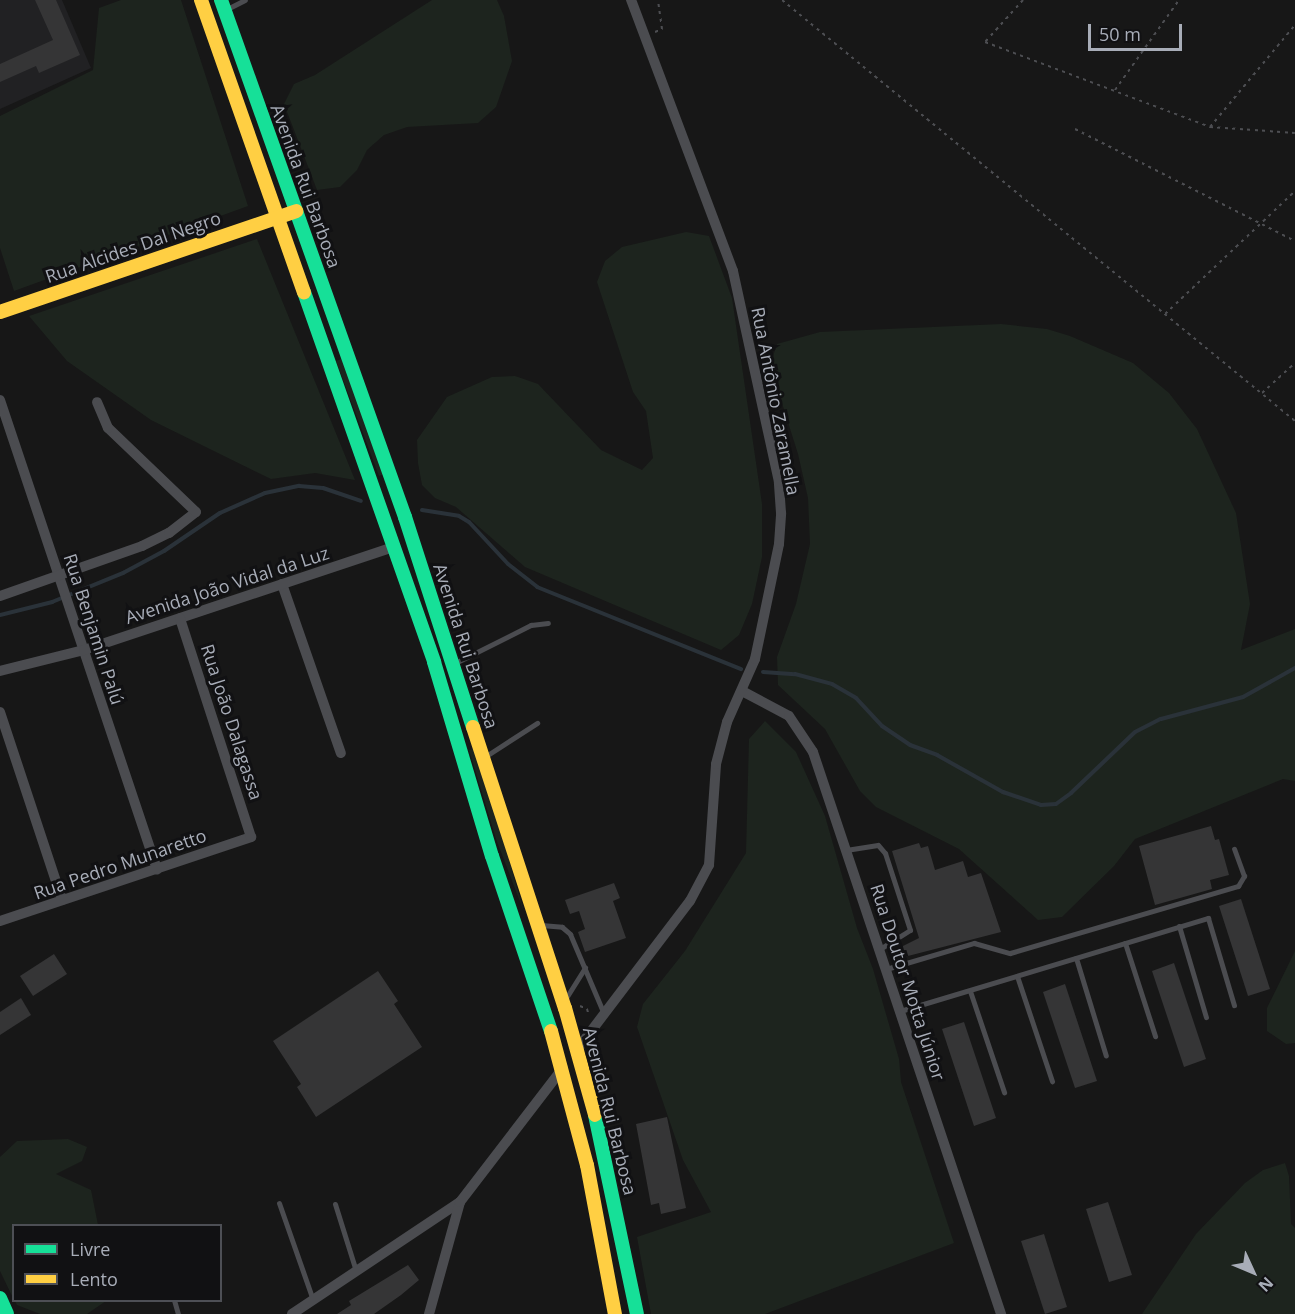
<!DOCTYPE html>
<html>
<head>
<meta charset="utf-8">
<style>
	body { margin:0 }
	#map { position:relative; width:1295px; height:1314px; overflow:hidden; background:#171717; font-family:"Open Sans",sans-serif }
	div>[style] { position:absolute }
	.built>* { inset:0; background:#212123 }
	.green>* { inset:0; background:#1d241e }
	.stream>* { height:4px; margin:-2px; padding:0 2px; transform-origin:2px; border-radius:2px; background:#2a3239 }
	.building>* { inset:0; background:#353536 }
	.path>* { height:2px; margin-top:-1px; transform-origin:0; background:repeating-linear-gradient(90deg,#4d4e52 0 3px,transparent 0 7.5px) }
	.lane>* { height:5px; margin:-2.5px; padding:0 2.5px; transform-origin:2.5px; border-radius:2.5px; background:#4b4c50 }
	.street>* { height:10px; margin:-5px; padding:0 5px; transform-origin:5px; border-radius:5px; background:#4b4c50 }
	.fast>* { height:14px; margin:-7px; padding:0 7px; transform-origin:7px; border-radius:7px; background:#16e098 }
	.slow>* { height:14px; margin:-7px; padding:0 7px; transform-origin:7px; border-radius:7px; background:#ffcf43 }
	span { translate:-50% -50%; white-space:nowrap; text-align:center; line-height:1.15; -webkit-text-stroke:6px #111113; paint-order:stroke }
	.street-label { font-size:18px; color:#a8adb8 }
	.legend { position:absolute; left:12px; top:1224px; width:210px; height:78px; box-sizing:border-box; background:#111113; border:2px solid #4d4f55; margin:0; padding:8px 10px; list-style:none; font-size:18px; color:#a8adb8 }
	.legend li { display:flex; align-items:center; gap:12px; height:30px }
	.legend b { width:30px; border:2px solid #4d4f55 }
	.north { position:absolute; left:1223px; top:1242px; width:60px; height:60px; -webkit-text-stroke:4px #111113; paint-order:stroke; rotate:134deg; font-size:16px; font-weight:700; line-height:24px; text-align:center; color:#a8adb8 }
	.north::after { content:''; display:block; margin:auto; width:21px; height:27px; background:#a8adb8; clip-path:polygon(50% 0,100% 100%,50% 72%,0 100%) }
	.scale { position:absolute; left:1088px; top:24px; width:94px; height:27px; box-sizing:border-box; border:3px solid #a8adb8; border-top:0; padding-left:8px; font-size:18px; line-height:21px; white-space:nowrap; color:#a8adb8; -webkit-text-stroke:4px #111113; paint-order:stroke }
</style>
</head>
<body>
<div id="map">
	<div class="built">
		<i style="clip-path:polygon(0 0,62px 0,91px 68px,0 109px)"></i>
	</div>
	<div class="green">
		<i style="clip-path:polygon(121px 0,181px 0,248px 206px,14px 291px,0 248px,0 116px,93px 70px,99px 8px)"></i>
		<i style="clip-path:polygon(432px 0,497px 0,504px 16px,512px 61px,496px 107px,478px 123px,407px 127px,384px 135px,367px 150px,357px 170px,340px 187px,317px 190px,284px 104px,294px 84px,315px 75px)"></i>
		<i style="clip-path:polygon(686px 232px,709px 236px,732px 298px,762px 504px,762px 557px,752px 604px,739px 635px,721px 650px,525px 567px,456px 507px,435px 498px,422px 485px,418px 463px,417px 440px,447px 397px,492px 377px,515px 376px,538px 384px,601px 450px,642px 470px,653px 458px,646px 411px,633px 392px,597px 282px,605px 261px,622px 247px)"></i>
		<i style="clip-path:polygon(257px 239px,355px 480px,315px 473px,271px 479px,151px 420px,67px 361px,29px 316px)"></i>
		<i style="clip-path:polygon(1001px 324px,1047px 329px,1070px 336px,1133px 363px,1169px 393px,1197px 429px,1236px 513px,1250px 604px,1241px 650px,1295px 629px,1295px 781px,1283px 779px,1135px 839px,1114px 866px,1062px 917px,1038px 920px,959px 849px,876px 807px,860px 791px,825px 729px,778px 685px,777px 657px,796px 604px,810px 544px,808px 498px,798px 454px,770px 365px,777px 344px,820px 332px)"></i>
		<i style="clip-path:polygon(344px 358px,384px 474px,379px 476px,336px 361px)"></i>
		<i style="clip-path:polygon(765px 721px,796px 752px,825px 816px,857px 928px,873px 969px,899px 1059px,901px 1082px,954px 1243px,765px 1314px,651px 1314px,637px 1237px,711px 1212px,683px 1160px,637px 1027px,643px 1004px,685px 951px,746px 853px,749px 739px)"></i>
		<i style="clip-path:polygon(474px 749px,496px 815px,524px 912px,496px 839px,469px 750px)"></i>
		<i style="clip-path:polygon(1295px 951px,1295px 1043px,1286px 1044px,1267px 1031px,1267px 1008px)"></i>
		<i style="clip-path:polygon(68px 1139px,87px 1147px,82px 1161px,56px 1174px,91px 1190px,98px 1225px,14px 1226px,13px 1298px,0 1271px,0 1157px,17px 1141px)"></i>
		<i style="clip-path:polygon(1285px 1163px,1289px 1176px,1291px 1224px,1295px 1228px,1295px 1314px,1142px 1314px,1196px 1234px,1245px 1183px,1263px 1170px)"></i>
		<i style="clip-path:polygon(15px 1301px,106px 1301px,87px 1314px,40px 1314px,17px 1305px)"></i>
	</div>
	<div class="stream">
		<i style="left:422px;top:510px;width:37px;rotate:9deg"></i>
		<i style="left:459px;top:516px;width:12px;rotate:31deg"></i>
		<i style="left:469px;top:522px;width:57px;rotate:47.1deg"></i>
		<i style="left:508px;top:564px;width:37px;rotate:38deg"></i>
		<i style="left:537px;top:587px;width:220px;rotate:21.9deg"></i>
		<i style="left:0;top:615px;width:54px;rotate:-14deg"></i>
		<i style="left:52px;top:602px;width:77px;rotate:-22.2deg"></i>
		<i style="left:123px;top:573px;width:47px;rotate:-28.2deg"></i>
		<i style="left:164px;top:551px;width:68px;rotate:-34.2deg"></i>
		<i style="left:220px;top:513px;width:49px;rotate:-24deg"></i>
		<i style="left:265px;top:493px;width:35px;rotate:-12deg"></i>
		<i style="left:299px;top:486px;width:24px;rotate:5deg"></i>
		<i style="left:323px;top:488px;width:40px;rotate:18.9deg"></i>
		<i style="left:763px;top:672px;width:32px;rotate:4deg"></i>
		<i style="left:795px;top:674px;width:38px;rotate:15deg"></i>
		<i style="left:832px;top:684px;width:28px;rotate:30deg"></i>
		<i style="left:856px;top:698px;width:38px;rotate:47deg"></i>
		<i style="left:882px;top:726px;width:34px;rotate:34deg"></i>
		<i style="left:910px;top:745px;width:29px;rotate:20deg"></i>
		<i style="left:937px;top:755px;width:76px;rotate:29.3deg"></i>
		<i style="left:1003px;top:792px;width:40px;rotate:18.9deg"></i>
		<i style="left:1041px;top:805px;width:15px;rotate:-4deg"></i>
		<i style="left:1056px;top:804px;width:19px;rotate:-36deg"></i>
		<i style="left:1071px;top:793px;width:88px;rotate:-43.6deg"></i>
		<i style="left:1135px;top:732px;width:29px;rotate:-27deg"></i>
		<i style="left:1161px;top:719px;width:85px;rotate:-15deg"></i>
		<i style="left:1243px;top:697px;width:60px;rotate:-29.1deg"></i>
	</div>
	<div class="building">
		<i style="clip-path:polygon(35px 0,56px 0,80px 55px,39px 73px,36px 66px,0 82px,0 64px,53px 40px)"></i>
		<i style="clip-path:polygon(1211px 826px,1215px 840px,1219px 839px,1229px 875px,1210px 880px,1212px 889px,1155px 905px,1139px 846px)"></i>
		<i style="clip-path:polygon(919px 843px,921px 848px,928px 846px,935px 870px,963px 861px,968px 877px,981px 873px,1001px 932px,904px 957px,903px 946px,919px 938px,892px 851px)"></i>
		<i style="clip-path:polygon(614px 883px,620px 898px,613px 901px,626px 938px,585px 952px,578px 932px,585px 929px,579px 911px,570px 914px,565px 900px)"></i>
		<i style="clip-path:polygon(1241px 899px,1270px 989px,1248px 996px,1219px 906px)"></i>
		<i style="clip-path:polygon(54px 954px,67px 974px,33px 996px,20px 976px)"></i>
		<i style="clip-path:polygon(1174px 963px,1206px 1059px,1184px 1067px,1152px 971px)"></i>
		<i style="clip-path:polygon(378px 971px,398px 1001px,394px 1004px,422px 1047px,316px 1117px,297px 1087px,301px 1084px,273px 1041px)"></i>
		<i style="clip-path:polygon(1065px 984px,1097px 1081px,1075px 1088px,1043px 992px)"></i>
		<i style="clip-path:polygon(21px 998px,31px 1015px,0 1035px,0 1012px)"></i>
		<i style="clip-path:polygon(964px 1022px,996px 1118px,974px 1126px,942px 1029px)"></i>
		<i style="clip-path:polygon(667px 1117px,686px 1208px,661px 1214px,659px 1203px,651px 1205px,636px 1124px)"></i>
		<i style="clip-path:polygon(1108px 1202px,1132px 1275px,1109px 1282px,1086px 1209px)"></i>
		<i style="clip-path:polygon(1044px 1234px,1067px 1307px,1045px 1314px,1021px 1241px)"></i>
		<i style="clip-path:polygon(408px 1265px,419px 1280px,401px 1295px,374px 1314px,337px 1314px,351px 1305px,349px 1301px)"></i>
	</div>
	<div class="path">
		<i style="left:782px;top:0;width:664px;rotate:39.37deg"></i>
		<i style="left:1023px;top:0;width:57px;rotate:132.1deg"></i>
		<i style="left:985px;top:42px;width:241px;rotate:20.7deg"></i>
		<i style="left:1210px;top:127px;width:85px;rotate:4deg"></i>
		<i style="left:655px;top:32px;width:8px;rotate:-23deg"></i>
		<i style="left:662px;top:29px;width:29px;rotate:-98deg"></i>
		<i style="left:1115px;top:90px;width:110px;rotate:-54.6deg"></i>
		<i style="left:1210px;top:127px;width:133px;rotate:-50.2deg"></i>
		<i style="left:1075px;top:129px;width:247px;rotate:27deg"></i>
		<i style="left:1165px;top:314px;width:179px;rotate:-43.4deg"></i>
		<i style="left:1262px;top:393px;width:45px;rotate:-42.3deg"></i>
		<i style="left:580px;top:1006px;width:8px;rotate:23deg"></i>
		<i style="left:587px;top:1009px;width:7px;rotate:74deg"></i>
	</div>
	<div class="lane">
		<i style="left:227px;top:9px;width:20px;rotate:-27deg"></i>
		<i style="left:457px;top:662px;width:83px;rotate:-26.6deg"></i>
		<i style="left:531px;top:625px;width:17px;rotate:-7deg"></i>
		<i style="left:486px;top:756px;width:61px;rotate:-32.9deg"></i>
		<i style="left:846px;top:850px;width:32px;rotate:-9deg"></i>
		<i style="left:878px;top:845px;width:11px;rotate:49deg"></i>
		<i style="left:885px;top:853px;width:81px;rotate:72deg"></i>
		<i style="left:910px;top:930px;width:34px;rotate:148deg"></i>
		<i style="left:541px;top:925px;width:21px;rotate:5deg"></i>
		<i style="left:562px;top:927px;width:11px;rotate:41deg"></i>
		<i style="left:570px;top:934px;width:87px;rotate:67deg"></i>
		<i style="left:1179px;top:926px;width:95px;rotate:73.5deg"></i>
		<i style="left:1125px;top:943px;width:98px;rotate:72.1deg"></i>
		<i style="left:1076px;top:958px;width:102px;rotate:73deg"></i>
		<i style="left:886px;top:969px;width:92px;rotate:-16.5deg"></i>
		<i style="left:974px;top:943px;width:37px;rotate:16deg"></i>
		<i style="left:1010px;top:953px;width:238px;rotate:-16.4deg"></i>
		<i style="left:1238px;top:886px;width:12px;rotate:-59deg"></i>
		<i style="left:1244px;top:876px;width:29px;rotate:-110deg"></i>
		<i style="left:1017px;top:976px;width:111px;rotate:71.6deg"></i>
		<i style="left:970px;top:991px;width:107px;rotate:71.4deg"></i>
		<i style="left:566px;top:998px;width:36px;rotate:-58deg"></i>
		<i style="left:900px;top:1011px;width:322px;rotate:-16.8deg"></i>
		<i style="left:1208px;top:918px;width:91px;rotate:73.4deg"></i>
		<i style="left:279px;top:1203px;width:103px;rotate:70.7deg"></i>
		<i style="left:335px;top:1204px;width:70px;rotate:72.6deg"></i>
		<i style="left:174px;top:1300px;width:15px;rotate:74deg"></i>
	</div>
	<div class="street">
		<i style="left:0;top:400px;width:495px;rotate:71.5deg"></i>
		<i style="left:282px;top:584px;width:179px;rotate:70.8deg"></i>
		<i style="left:0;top:596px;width:151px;rotate:-19.4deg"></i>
		<i style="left:142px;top:546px;width:30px;rotate:-26deg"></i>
		<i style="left:169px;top:533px;width:34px;rotate:-38deg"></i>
		<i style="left:196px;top:512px;width:122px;rotate:-136.3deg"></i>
		<i style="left:108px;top:428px;width:28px;rotate:-113deg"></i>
		<i style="left:0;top:671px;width:87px;rotate:-14deg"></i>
		<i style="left:84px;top:650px;width:327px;rotate:-18.4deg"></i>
		<i style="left:742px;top:691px;width:53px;rotate:28deg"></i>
		<i style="left:789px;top:716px;width:43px;rotate:56.3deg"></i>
		<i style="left:813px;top:752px;width:593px;rotate:71.5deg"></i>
		<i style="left:0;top:712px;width:198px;rotate:71.7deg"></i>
		<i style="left:0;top:921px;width:265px;rotate:-18.5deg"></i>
		<i style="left:251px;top:837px;width:230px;rotate:-108deg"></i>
		<i style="left:576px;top:1051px;width:188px;rotate:-52.8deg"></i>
		<i style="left:690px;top:901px;width:41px;rotate:-62.2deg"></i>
		<i style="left:709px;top:865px;width:101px;rotate:-86deg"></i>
		<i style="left:716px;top:764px;width:43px;rotate:-75.3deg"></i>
		<i style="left:727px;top:722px;width:69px;rotate:-66deg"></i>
		<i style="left:755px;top:659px;width:117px;rotate:-78.2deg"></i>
		<i style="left:779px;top:544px;width:31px;rotate:-86deg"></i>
		<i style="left:781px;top:513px;width:31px;rotate:-94deg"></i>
		<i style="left:779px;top:482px;width:216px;rotate:-102.3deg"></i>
		<i style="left:733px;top:271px;width:290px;rotate:-110.6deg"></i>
		<i style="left:292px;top:1314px;width:202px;rotate:-33.7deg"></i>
		<i style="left:429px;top:1314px;width:116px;rotate:-74.5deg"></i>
		<i style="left:460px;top:1202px;width:169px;rotate:-52.5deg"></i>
	</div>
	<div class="fast">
		<i style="left:221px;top:0;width:549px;rotate:70.41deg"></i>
		<i style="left:405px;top:517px;width:221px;rotate:72.1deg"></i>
		<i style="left:304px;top:292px;width:392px;rotate:70.6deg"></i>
		<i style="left:434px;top:662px;width:202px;rotate:73.4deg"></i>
		<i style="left:492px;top:856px;width:185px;rotate:71.4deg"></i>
		<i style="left:595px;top:1115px;width:203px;rotate:78.1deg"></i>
		<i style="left:0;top:1298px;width:17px;rotate:66deg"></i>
	</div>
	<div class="slow">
		<i style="left:201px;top:0;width:310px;rotate:70.6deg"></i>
		<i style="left:0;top:312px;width:313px;rotate:-18.8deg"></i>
		<i style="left:473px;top:727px;width:296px;rotate:71.9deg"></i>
		<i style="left:565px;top:1008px;width:111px;rotate:74.3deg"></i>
		<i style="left:551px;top:1031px;width:139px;rotate:75deg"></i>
		<i style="left:587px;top:1165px;width:152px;rotate:79.4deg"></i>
	</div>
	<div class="street-label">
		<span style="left:306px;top:186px;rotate:70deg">Avenida Rui Barbosa</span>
		<span style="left:133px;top:247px;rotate:-19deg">Rua Alcides Dal Negro</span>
		<span style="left:776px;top:401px;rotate:79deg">Rua Antônio Zaramella</span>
		<span style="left:227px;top:585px;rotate:-18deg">Avenida João Vidal da Luz</span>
		<span style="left:94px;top:629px;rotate:72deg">Rua Benjamin Palú</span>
		<span style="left:466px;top:646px;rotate:72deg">Avenida Rui Barbosa</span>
		<span style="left:232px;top:722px;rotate:72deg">Rua João Dalagassa</span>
		<span style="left:120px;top:864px;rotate:-19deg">Rua Pedro Munaretto</span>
		<span style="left:908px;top:982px;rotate:72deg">Rua Doutor Motta Júnior</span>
		<span style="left:610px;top:1111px;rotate:76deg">Avenida Rui Barbosa</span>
	</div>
	<ul class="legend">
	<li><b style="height:8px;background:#16e098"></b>Livre</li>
	<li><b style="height:8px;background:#ffcf43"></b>Lento</li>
	</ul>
	<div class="north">N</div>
	<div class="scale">50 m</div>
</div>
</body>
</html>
